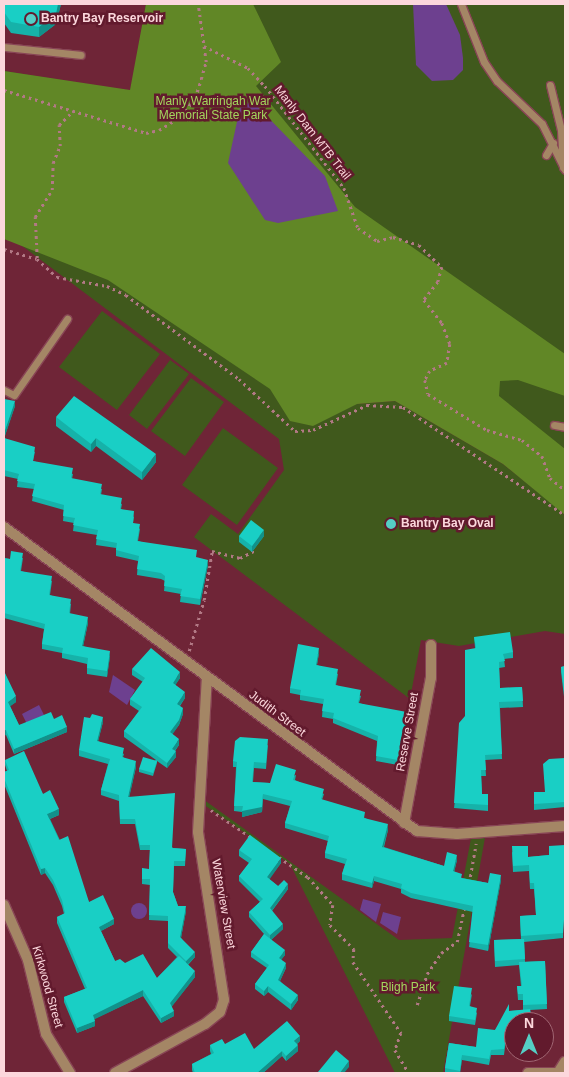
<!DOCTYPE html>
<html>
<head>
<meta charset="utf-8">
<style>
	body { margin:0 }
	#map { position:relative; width:569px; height:1077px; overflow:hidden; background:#6f2537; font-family:Helvetica,sans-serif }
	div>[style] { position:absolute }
	.green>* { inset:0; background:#40591c }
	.forest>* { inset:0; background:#618726 }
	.water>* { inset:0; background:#6d408f }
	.round { border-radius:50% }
	.path>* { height:2.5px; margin-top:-1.25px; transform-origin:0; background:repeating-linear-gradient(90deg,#b27985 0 2.5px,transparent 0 6.5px) }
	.roads { filter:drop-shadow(1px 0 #884555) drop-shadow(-1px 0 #884555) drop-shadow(0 1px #884555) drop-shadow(0 -1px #884555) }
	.service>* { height:7px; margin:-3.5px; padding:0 3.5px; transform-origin:3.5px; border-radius:3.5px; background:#a48665 }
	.minor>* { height:10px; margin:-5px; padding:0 5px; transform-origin:5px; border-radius:5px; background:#a48665 }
	.wall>* { inset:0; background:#16b2a9 }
	.shaded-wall>* { inset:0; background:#12918a }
	.building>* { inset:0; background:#19cfc5 }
	.dots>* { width:14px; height:14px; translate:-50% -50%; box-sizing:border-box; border:2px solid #621a2d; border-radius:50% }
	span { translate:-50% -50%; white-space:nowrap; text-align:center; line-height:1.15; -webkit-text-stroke:5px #621a2d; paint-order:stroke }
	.poi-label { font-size:12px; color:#fcd7dc; font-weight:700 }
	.left { translate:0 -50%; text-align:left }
	.park-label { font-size:12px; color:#a3d65d }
	.street-label { font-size:12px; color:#fcd7dc }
	.frame { position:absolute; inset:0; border:5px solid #fcd7dc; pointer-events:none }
	.north { position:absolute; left:504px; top:1012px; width:50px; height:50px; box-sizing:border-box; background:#621a2d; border:1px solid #a06673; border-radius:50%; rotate:0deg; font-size:14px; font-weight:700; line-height:20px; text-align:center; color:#fcd7dc }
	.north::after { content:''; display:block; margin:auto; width:18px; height:22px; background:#55cec5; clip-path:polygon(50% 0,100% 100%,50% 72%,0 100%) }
</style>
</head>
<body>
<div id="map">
	<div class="green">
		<i style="clip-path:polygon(146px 4px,565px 4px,565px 502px,4px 71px,131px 91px)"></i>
		<i style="clip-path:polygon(4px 141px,357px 404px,395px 401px,503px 464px,560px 510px,565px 516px,565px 634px,545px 631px,459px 646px,421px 640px,410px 699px,194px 537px,211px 514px,238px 534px,284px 470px,279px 439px,17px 242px)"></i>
		<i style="clip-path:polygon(102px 311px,160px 354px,117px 410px,59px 367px)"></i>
		<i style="clip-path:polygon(170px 360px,189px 374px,147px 429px,129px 415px)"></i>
		<i style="clip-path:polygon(191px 378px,224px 402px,185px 456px,151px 431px)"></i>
		<i style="clip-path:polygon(223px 428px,278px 468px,237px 525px,182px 485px)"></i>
		<i style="clip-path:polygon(200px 797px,399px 940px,452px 938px,472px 833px,486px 832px,443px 1073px,395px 1073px,290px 864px,200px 802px)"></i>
	</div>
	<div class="forest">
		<i style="clip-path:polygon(146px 4px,253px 4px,281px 62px,256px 86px,355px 207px,565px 354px,565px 396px,518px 380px,500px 381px,499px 396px,565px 449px,565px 515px,503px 464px,395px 401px,357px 404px,313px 426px,290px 421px,270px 389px,108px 280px,4px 239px,4px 71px,130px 90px)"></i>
	</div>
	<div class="water">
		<i style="clip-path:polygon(413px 4px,446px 4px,460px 35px,463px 58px,463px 70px,453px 80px,432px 81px,416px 65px)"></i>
		<i style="clip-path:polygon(252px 101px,325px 176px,338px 211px,278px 223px,265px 220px,228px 163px,240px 108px)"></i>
		<i style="clip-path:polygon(113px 675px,135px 690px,127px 705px,109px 692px)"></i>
		<i style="clip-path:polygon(39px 705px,44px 715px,27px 724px,22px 714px)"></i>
		<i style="clip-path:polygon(363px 899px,381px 904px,376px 922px,360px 910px)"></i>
		<i class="round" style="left:131px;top:903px;width:16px;height:16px"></i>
		<i style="clip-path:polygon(383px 912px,401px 917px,397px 934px,380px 923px)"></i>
	</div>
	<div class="path">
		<i style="left:204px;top:46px;width:49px;rotate:26.6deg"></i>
		<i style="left:248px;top:68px;width:25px;rotate:47deg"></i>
		<i style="left:265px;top:86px;width:129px;rotate:52.2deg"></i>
		<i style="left:344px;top:188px;width:42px;rotate:70.7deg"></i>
		<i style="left:358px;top:228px;width:23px;rotate:34deg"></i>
		<i style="left:377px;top:241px;width:16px;rotate:-14deg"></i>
		<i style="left:393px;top:237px;width:27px;rotate:17deg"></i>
		<i style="left:419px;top:245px;width:32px;rotate:44deg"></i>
		<i style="left:442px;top:267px;width:16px;rotate:105deg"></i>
		<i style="left:438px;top:282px;width:23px;rotate:128deg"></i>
		<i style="left:424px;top:300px;width:29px;rotate:52deg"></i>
		<i style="left:442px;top:323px;width:22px;rotate:69deg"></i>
		<i style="left:450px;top:344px;width:19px;rotate:99deg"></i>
		<i style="left:447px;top:363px;width:19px;rotate:155deg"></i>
		<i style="left:430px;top:371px;width:10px;rotate:119deg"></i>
		<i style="left:425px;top:380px;width:14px;rotate:78deg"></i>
		<i style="left:428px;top:394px;width:69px;rotate:31.4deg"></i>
		<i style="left:487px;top:430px;width:36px;rotate:16deg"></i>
		<i style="left:522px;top:440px;width:26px;rotate:39deg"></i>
		<i style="left:542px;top:456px;width:23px;rotate:70deg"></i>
		<i style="left:550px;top:478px;width:19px;rotate:39deg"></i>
		<i style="left:4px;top:90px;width:148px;rotate:16.8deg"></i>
		<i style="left:146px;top:133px;width:13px;rotate:-13deg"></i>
		<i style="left:159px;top:130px;width:26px;rotate:-32deg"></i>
		<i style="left:181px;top:116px;width:23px;rotate:-52deg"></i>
		<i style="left:195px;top:98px;width:20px;rotate:-72deg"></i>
		<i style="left:201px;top:79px;width:18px;rotate:-74deg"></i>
		<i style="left:206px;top:62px;width:59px;rotate:-97.9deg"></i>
		<i style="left:4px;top:249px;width:34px;rotate:17deg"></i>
		<i style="left:37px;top:259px;width:27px;rotate:42deg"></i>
		<i style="left:57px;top:277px;width:51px;rotate:10.2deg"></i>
		<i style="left:107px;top:286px;width:21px;rotate:25deg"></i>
		<i style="left:126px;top:295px;width:141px;rotate:36.6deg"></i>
		<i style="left:239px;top:379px;width:76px;rotate:42.9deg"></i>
		<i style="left:295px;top:431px;width:18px;rotate:-3deg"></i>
		<i style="left:313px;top:430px;width:60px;rotate:-24.8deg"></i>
		<i style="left:367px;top:405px;width:36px;rotate:3deg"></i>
		<i style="left:403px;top:407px;width:195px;rotate:33.7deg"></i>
		<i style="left:37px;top:258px;width:41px;rotate:-92.8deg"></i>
		<i style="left:35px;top:217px;width:32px;rotate:-58deg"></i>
		<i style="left:52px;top:190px;width:27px;rotate:-88deg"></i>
		<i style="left:53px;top:163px;width:18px;rotate:-68deg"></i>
		<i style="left:60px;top:146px;width:21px;rotate:-93deg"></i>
		<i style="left:59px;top:125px;width:20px;rotate:-45deg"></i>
		<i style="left:189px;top:651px;width:53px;rotate:-73.6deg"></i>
		<i style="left:204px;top:600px;width:50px;rotate:-80.7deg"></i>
		<i style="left:212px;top:551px;width:29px;rotate:14deg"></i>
		<i style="left:240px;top:558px;width:16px;rotate:-27deg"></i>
		<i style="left:211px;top:810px;width:50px;rotate:34.3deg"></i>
		<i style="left:279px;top:857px;width:35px;rotate:35deg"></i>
		<i style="left:308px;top:877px;width:38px;rotate:48deg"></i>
		<i style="left:333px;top:905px;width:20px;rotate:99deg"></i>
		<i style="left:330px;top:925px;width:34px;rotate:45deg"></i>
		<i style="left:354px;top:949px;width:13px;rotate:94deg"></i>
		<i style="left:353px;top:962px;width:86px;rotate:55.9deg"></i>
		<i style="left:401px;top:1033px;width:18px;rotate:109deg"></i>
		<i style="left:395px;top:1050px;width:27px;rotate:59deg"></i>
		<i style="left:469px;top:883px;width:40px;rotate:-80deg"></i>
		<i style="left:417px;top:1005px;width:33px;rotate:-72deg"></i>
		<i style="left:427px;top:974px;width:25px;rotate:-56deg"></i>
		<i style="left:441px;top:953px;width:19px;rotate:-35deg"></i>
		<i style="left:457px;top:942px;width:35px;rotate:-78deg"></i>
	</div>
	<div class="roads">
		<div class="service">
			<i style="left:461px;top:4px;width:62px;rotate:68.4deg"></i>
			<i style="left:484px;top:62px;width:23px;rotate:56deg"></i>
			<i style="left:497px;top:81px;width:62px;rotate:43.7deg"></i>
			<i style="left:542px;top:124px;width:51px;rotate:63.4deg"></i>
			<i style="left:4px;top:47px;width:77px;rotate:5.9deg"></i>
			<i style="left:550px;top:85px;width:46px;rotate:76.3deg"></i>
			<i style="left:561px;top:130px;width:37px;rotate:87deg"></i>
			<i style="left:546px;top:155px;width:14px;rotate:-60deg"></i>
			<i style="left:4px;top:390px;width:11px;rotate:27deg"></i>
			<i style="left:14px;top:395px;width:93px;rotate:-55.1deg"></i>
			<i style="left:554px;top:425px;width:11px;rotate:10deg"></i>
		</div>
		<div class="minor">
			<i style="left:4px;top:527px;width:513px;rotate:36.36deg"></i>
			<i style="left:417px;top:831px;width:40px;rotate:4.3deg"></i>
			<i style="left:457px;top:834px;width:108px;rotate:-4.2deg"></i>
			<i style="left:404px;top:823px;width:147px;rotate:-79.5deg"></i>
			<i style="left:431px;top:678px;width:33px;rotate:-90deg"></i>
			<i style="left:4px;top:905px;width:60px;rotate:66.4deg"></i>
			<i style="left:28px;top:960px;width:76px;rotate:76.3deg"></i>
			<i style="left:46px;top:1034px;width:46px;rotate:58.4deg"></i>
			<i style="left:115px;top:1073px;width:102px;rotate:-28.6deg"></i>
			<i style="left:205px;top:1024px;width:19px;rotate:-39deg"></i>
			<i style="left:220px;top:1012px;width:13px;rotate:-72deg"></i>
			<i style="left:224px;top:1000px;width:170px;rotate:-98.8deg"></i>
			<i style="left:198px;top:832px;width:154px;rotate:-86.7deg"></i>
			<i style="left:528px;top:1073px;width:28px"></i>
			<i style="left:558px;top:1073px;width:13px;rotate:-58deg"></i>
		</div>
	</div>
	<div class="wall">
		<i style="clip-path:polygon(4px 4px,61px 4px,56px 24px,39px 37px,11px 33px,4px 23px)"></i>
		<i style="clip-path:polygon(4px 399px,15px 406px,4px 438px,35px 452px,33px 461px,73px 474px,72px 479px,102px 489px,101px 495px,122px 504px,121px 509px,134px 517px,133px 523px,140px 529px,138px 541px,196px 558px,208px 565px,200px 605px,180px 602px,181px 594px,164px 591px,165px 581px,161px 579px,137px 575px,138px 561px,116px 556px,116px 548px,96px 545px,97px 535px,73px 531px,74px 523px,63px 521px,64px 510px,32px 501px,34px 489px,17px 487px,18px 479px,4px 476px)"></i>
		<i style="clip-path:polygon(56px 417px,156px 462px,142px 480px,96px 446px,91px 452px,56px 426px)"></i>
		<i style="clip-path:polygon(239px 536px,264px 536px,252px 552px,239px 542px)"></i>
		<i style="clip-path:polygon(4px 558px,10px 559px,23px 558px,21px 571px,52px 581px,50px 595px,71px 604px,70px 614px,88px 623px,83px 646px,110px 656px,107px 677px,87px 674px,87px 664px,62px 658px,62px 653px,42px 649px,42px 644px,44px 629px,4px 618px)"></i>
		<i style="clip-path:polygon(474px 637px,513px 652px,513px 658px,504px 659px,505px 667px,499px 668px,500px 688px,522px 687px,523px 707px,500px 708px,502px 759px,485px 760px,486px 776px,481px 776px,482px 794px,488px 794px,488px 811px,454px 808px,465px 716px,475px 648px)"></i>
		<i style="clip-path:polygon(319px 653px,317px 665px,338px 674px,336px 685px,361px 696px,359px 703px,407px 718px,398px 765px,376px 761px,377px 741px,333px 723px,333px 719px,322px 717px,323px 704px,300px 700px,300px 695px,290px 693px,290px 688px)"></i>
		<i style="clip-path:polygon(565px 666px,565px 705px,561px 672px,561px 667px)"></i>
		<i style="clip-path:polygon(132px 669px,180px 678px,175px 685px,185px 698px,180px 706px,183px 714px,179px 725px,172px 734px,179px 745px,175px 751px,176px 757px,167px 768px,157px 761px,157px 763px,153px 776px,139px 772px,139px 769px,156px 760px,124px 737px,124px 731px,139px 711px,130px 705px,130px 699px,143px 682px,132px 675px)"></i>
		<i style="clip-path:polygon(4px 671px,16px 702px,10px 706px,19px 725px,54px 719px,67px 732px,14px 754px,6px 735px)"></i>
		<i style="clip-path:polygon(103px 722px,98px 741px,124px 754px,123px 757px,136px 767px,129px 797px,173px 848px,186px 849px,185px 866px,174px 866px,173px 892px,178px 906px,186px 911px,181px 938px,195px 957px,188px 965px,195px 977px,171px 1007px,174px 1016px,161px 1023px,143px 996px,94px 1019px,95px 1026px,77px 1033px,64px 1002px,64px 997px,85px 989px,57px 923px,57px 917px,64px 914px,62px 906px,53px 885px,45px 873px,41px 875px,4px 784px,4px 772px,7px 771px,5px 765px,5px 760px,43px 794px,59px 815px,50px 819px,89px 902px,114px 924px,101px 931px,115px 961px,125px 963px,157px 978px,177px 957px,168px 948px,168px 921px,149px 920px,150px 885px,142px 884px,142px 879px,149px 869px,150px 850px,140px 850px,135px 824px,120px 824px,119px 801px,101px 795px,101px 790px,108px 764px,79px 756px,79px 750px)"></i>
		<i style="clip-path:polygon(268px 745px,266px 769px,254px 768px,253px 782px,270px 783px,296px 775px,295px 780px,324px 794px,322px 800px,365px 818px,388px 830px,384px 847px,444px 866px,457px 860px,454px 872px,462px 878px,488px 883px,501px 880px,488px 951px,469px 947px,473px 912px,411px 898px,401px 893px,401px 889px,374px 881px,372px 888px,342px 880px,342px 874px,345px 864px,325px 858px,325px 853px,328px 841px,285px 828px,285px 823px,290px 806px,263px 799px,262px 812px,242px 817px,242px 812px,234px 811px,236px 767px,233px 767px,233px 761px)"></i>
		<i style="clip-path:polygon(565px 758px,565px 807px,534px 810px,534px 792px,545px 792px)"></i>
		<i style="clip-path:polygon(565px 845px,563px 938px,524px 942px,525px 962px,545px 961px,547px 1009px,530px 1010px,514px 1022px,514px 1043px,506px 1039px,504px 1055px,491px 1055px,489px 1065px,462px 1060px,460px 1073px,445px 1073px,445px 1068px,449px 1043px,476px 1047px,495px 1030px,509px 1011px,523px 1010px,523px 1000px,518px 1000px,517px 986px,521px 986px,519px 965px,495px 967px,494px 940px,521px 939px,520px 916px,536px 915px,534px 889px,530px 889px,529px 871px,513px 872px,512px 852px,528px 857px,549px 855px)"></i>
		<i style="clip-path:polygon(239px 850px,281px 863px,269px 879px,278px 886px,288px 889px,272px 911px,283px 929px,271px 940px,285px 955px,281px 959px,286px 968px,280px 981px,298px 1000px,291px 1010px,268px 992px,264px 996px,255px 989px,255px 984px,267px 968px,251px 957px,251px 952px,264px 934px,249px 917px,249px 912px,260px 902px,239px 881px,239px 876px,249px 863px,239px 856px)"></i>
		<i style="clip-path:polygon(472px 994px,470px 1006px,477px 1013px,475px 1025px,449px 1021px,449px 1016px)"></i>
		<i style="clip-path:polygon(300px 1041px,297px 1044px,298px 1051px,286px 1061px,282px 1056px,263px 1073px,193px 1073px,192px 1070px,192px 1064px,211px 1054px,210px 1051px,210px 1045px,225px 1044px,254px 1049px)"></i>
	</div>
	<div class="shaded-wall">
		<i style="clip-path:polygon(58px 4px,61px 4px,56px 24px,39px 37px,39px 27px)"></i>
		<i style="clip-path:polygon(15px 401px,15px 406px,4px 439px,4px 433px)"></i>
		<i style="clip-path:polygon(96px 438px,96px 446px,91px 452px,91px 444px)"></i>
		<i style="clip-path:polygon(156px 454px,156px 462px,142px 480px,142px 472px)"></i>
		<i style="clip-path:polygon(264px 530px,264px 536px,252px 552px,252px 546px)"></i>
		<i style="clip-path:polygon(208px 560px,208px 565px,200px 605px,200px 599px)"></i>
		<i style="clip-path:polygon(88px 617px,88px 623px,82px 652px,82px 646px)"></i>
		<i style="clip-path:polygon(319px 648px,319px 653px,316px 670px,316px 665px)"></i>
		<i style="clip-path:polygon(110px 651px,110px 656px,107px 677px,107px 671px)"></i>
		<i style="clip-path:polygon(180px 672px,180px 678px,173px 689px,173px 683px)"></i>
		<i style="clip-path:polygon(185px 692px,185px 698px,177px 709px,177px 704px)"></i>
		<i style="clip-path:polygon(16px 696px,16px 702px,8px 708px,8px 702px)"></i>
		<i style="clip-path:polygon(183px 708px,183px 714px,179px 725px,170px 738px,170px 732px)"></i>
		<i style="clip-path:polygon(407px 712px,407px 718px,398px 765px,398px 760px)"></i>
		<i style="clip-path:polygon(103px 717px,103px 722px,97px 746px,97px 741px)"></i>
		<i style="clip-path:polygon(67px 727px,67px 732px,14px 754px,14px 749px)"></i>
		<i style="clip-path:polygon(6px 730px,6px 735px,4px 736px,4px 731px)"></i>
		<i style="clip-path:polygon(179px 739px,179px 745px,172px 754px,172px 749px)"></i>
		<i style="clip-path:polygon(176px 751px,176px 757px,167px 768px,167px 763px)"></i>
		<i style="clip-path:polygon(136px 761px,136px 767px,128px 803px,128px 797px)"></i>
		<i style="clip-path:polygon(263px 794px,262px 812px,242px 817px,242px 811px)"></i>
		<i style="clip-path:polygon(59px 809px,59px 815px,47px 820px,47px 814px)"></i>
		<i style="clip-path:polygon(388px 824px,388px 830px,382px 852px,382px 847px)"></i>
		<i style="clip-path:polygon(457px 855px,457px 860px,453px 877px,453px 871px)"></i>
		<i style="clip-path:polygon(281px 858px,281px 863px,267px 883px,267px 877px)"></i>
		<i style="clip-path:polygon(45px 868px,45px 873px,41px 875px,41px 869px)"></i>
		<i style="clip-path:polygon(501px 875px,501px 880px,488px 951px,488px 945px)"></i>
		<i style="clip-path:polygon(374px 876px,374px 881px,372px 888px,372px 883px)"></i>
		<i style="clip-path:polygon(288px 884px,288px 889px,270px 913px,270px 908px)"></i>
		<i style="clip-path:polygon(186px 906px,186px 911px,180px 943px,180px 937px)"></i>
		<i style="clip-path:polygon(114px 919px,114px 924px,99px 932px,99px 927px)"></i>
		<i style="clip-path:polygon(283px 924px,283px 929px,270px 941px,270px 935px)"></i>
		<i style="clip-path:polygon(285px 950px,285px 955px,279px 963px,279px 958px)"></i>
		<i style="clip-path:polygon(195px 952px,195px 957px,186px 966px,186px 961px)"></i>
		<i style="clip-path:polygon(286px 963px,286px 968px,278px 985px,278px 980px)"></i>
		<i style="clip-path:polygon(195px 971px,195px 977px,170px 1009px,170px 1003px)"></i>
		<i style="clip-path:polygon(268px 986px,268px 992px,264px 996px,264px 991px)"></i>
		<i style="clip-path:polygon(143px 990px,143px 996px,93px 1020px,93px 1015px)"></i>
		<i style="clip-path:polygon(298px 995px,298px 1000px,291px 1010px,291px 1004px)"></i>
		<i style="clip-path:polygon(174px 1011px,174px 1016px,161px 1023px,161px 1018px)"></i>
		<i style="clip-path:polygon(95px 1021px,95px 1026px,77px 1033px,77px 1028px)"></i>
		<i style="clip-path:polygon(300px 1036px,300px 1041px,294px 1046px,294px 1041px)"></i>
		<i style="clip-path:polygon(298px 1045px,298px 1051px,286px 1061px,286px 1056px)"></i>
		<i style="clip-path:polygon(282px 1051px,282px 1056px,263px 1073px,257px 1073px)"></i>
		<i style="clip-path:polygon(462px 1055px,462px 1060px,460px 1073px,460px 1071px)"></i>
		<i style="clip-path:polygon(349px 1061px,349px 1067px,344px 1073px,340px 1073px)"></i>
	</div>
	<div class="building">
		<i style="clip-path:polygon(4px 4px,58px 4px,56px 14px,39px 27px,11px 22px,4px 12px)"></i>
		<i style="clip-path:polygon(74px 396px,156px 454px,142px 472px,96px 438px,91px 444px,56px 417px)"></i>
		<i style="clip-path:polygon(4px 399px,15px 401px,4px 433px)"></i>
		<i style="clip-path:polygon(4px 438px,35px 447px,33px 461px,73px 468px,71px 478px,102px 484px,100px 494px,122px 498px,120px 509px,134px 511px,133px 523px,140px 524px,137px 541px,197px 550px,196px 557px,208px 560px,200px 599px,180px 596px,182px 589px,164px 586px,165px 576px,161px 573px,137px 569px,139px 556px,116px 550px,117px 543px,96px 539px,98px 530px,73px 525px,75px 518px,63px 516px,64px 505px,32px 496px,35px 484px,17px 481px,19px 474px,4px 470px)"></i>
		<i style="clip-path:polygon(251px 520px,264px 530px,252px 546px,239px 536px)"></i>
		<i style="clip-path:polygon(11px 551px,23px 553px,20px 571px,52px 576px,49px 595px,71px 599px,69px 613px,88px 617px,82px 646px,110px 651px,107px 671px,87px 668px,88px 658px,62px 653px,63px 648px,42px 644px,45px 624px,4px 613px,4px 558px,10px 559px)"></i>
		<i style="clip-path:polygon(510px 632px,513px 652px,503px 654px,505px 661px,499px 662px,500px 688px,522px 687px,523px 701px,499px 702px,502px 754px,485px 755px,486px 770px,481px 770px,482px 794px,488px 794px,488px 805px,454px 803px,459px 723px,465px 716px,465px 650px,476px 648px,474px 637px)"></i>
		<i style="clip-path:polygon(298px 644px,319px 648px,316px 665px,338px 669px,335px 685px,361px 690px,358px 703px,407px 712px,398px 760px,376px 756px,378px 736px,333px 718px,334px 713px,322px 711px,324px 699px,300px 695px,301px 690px,290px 688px)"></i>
		<i style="clip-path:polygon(151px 648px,180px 672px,173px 683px,185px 692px,177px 704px,183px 708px,179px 720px,170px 732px,179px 739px,172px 749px,176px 751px,167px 763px,124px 731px,142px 707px,130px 699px,145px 678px,132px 669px)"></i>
		<i style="clip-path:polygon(565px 666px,565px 700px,561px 667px)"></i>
		<i style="clip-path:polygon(4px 671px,16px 696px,8px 702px,19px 725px,51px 712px,54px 719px,62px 715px,67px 727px,14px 749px,6px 730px,4px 731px)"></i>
		<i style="clip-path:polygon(92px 714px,103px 717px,97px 741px,124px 748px,122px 757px,136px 761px,128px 797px,175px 793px,172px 848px,186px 849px,185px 861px,174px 861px,173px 892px,178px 906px,186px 906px,180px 937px,195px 952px,186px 961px,168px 943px,168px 916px,149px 915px,150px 879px,142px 879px,142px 868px,149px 869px,150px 845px,140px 845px,135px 819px,120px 819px,119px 795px,101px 790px,110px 759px,79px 750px,84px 717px,90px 718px)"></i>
		<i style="clip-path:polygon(564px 721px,565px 721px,565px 739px,564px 739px)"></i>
		<i style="clip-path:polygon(240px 737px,268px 739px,266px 763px,254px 762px,252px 782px,270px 783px,276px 764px,296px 770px,293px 780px,324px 789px,321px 799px,365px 812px,364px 818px,388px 824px,382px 847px,444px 866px,447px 852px,457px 855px,453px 871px,462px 874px,461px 878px,488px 883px,490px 873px,501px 875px,488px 945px,469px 942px,473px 906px,411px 893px,401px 888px,402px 884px,374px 876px,372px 883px,342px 874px,347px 859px,325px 853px,329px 836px,285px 823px,292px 801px,263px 794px,262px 807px,242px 811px,243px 806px,234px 806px,237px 762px,233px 761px,235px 741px)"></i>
		<i style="clip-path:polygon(24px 751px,43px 794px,50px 790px,59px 809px,47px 814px,59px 840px,68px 836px,89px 902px,103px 895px,114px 919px,99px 927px,115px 961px,120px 959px,125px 963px,143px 954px,157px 978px,179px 956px,195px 971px,170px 1003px,174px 1011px,161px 1018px,143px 990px,93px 1015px,95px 1021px,77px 1028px,64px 997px,87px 988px,57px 917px,65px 913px,62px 900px,53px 880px,45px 868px,41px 869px,4px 778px,4px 772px,9px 770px,5px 760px)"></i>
		<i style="clip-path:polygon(143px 757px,157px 761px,153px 773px,139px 769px)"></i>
		<i style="clip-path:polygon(565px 758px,565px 802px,534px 804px,534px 792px,545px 792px,543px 764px,549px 759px)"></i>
		<i style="clip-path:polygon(250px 835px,281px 858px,267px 877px,278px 886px,284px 880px,288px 884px,270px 908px,283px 924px,270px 935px,249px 912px,263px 899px,239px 876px,252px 859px,239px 850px)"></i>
		<i style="clip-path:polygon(565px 845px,565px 906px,563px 933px,521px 936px,520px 916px,536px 915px,534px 883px,530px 883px,529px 865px,513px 866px,512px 846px,528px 846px,528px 857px,549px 855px,549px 846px)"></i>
		<i style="clip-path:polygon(264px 934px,285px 950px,279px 958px,286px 963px,278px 980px,298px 995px,291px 1004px,268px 986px,264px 991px,255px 984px,269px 965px,251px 952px)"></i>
		<i style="clip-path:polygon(524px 939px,525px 959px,495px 961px,494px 940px)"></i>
		<i style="clip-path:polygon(545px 961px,547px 1004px,523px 1005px,523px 994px,518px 994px,517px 986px,522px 986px,519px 962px)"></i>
		<i style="clip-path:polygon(454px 986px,472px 988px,469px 1006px,477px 1008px,475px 1020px,449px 1016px)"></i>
		<i style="clip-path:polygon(509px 1004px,509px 1011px,530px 1009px,533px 1022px,514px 1022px,514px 1037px,506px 1034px,504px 1049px,491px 1050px,489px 1059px,462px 1055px,460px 1071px,445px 1068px,449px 1043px,476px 1047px,478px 1028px,495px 1030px)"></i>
		<i style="clip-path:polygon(287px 1021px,300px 1036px,294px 1041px,298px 1045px,286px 1056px,282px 1051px,257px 1073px,246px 1073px,245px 1072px,243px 1073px,195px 1073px,192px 1064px,214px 1053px,210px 1045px,222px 1039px,225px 1044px,245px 1033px,254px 1049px)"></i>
		<i style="clip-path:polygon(336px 1050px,349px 1061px,340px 1073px,319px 1073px,318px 1072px)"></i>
	</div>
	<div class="dots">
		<i style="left:31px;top:19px;background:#55cec5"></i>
		<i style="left:391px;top:524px;background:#55cec5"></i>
	</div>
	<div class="poi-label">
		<span class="left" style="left:41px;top:19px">Bantry Bay Reservoir</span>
		<span class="left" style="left:401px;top:524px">Bantry Bay Oval</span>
	</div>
	<div class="park-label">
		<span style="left:213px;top:109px">Manly Warringah War<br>Memorial State Park</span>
		<span style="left:408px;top:988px">Bligh Park</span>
	</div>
	<div class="street-label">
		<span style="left:312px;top:133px;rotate:52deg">Manly Dam MTB Trail</span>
		<span style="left:277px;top:714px;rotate:37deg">Judith Street</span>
		<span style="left:408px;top:732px;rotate:-80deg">Reserve Street</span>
		<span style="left:223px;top:904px;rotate:80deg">Waterview Street</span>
		<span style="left:47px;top:987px;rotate:74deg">Kirkwood Street</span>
	</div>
	<div class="frame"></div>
	<div class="north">N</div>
</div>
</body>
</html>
